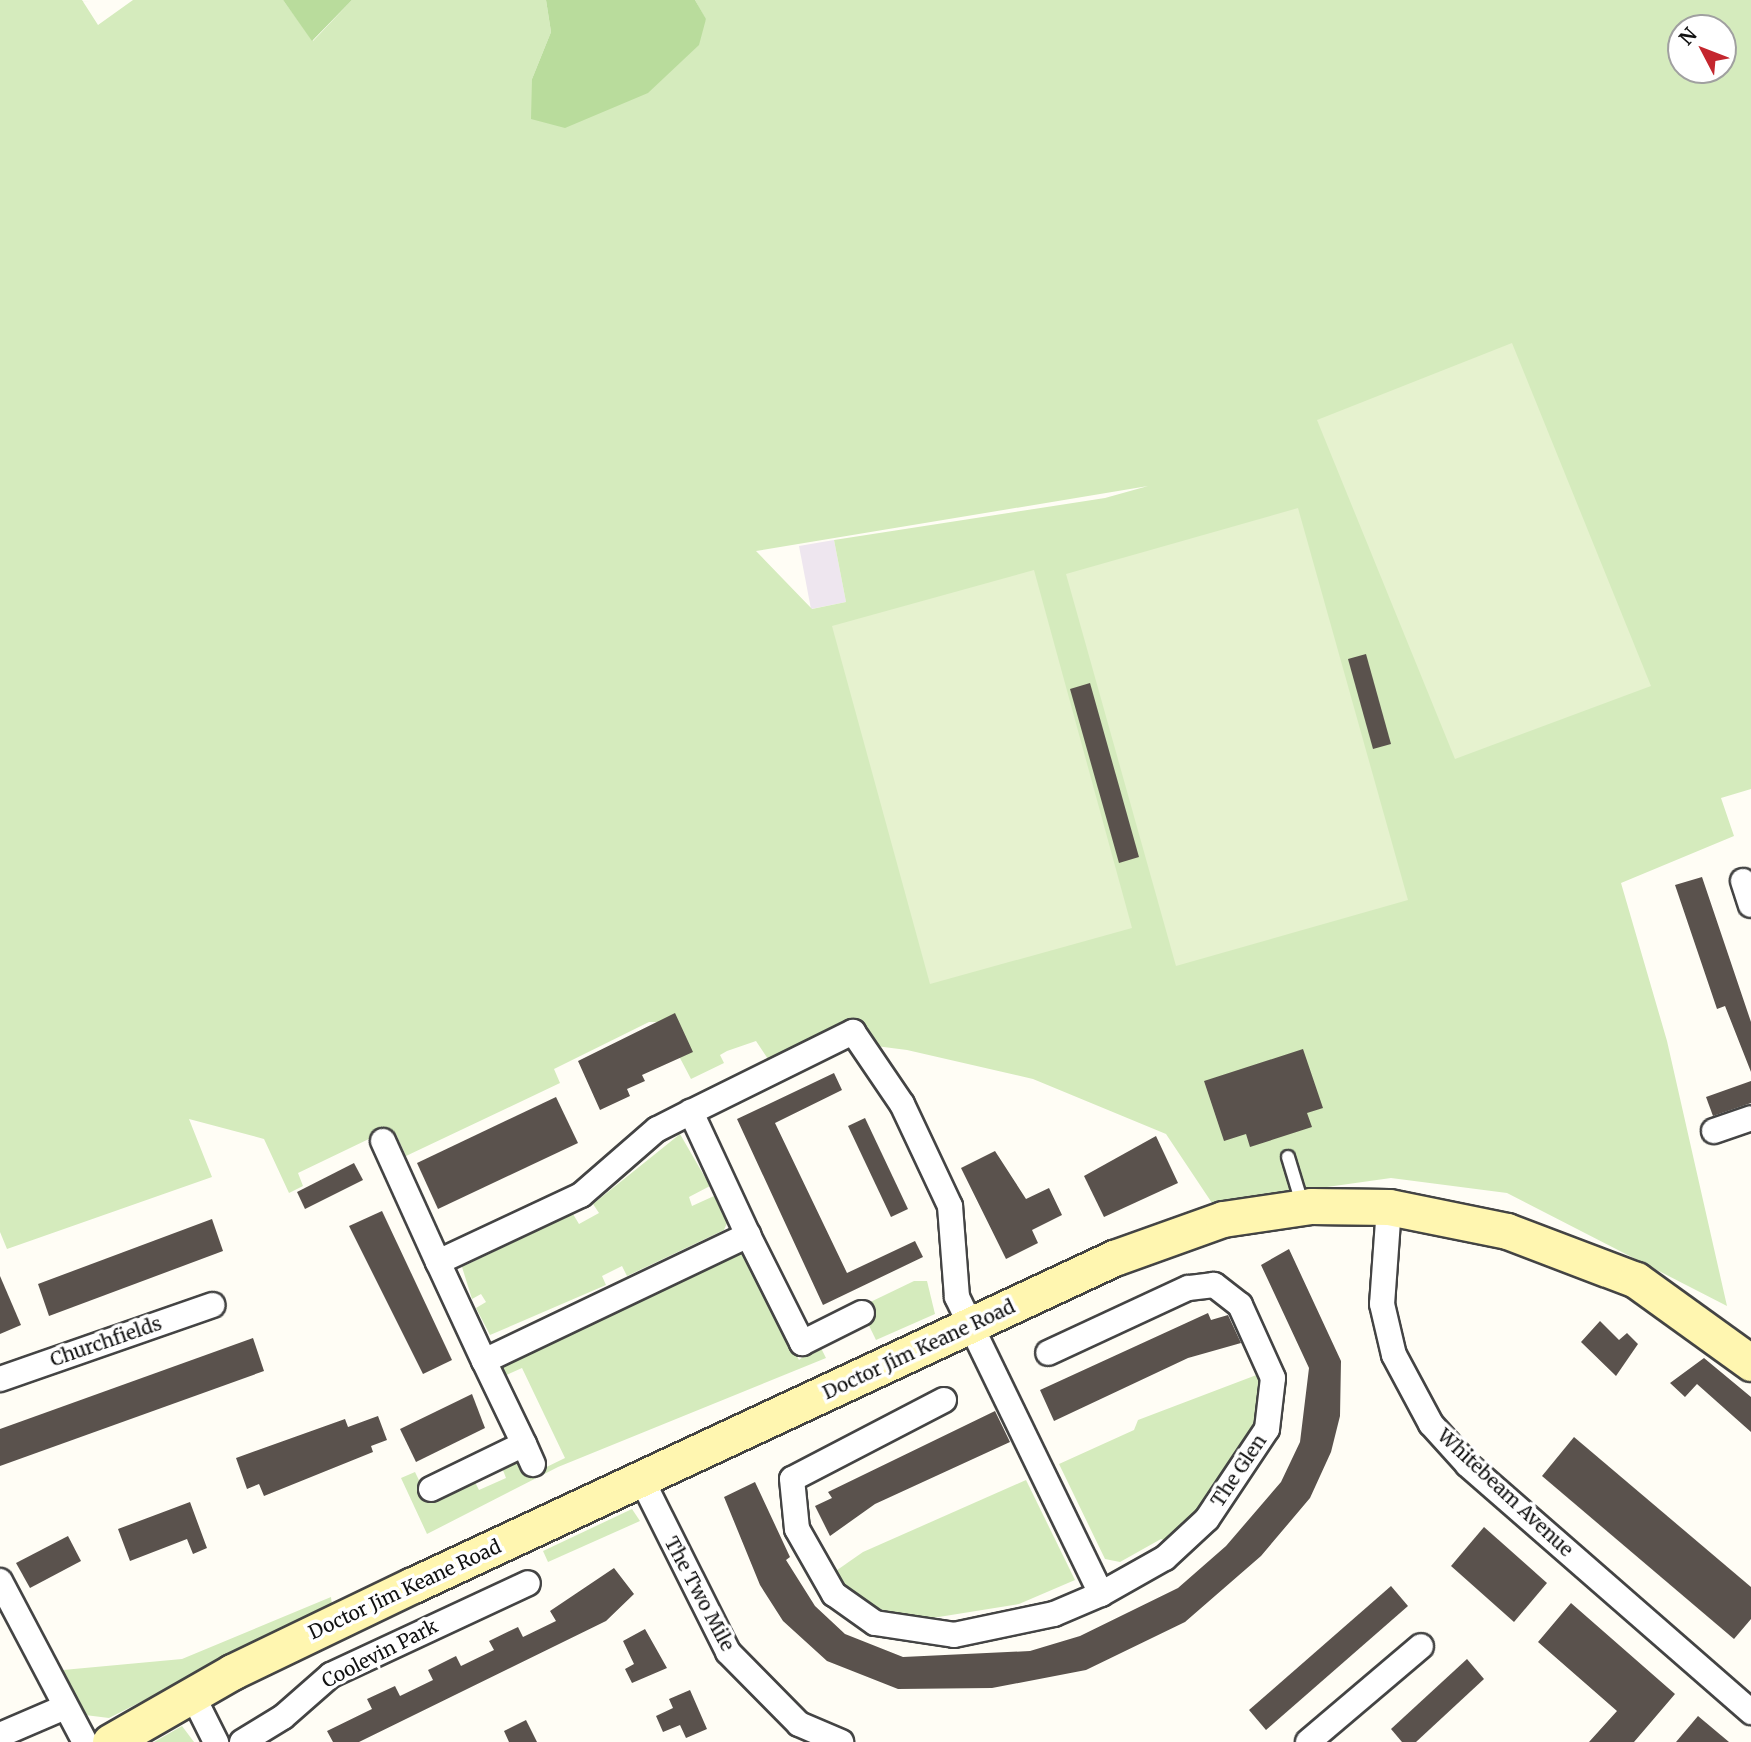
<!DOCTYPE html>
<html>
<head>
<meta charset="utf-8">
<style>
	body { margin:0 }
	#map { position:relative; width:1751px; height:1742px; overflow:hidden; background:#fffdf5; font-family:Merriweather,serif }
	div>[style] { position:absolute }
	.industrial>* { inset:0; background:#eee6ef }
	.green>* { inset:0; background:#d5ebbd }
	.forest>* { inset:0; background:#b9dc9c }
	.pitch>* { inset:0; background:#e6f2cf }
	.building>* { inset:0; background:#5a524d }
	.roads { filter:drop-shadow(2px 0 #444) drop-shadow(-2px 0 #444) drop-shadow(0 2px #444) drop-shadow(0 -2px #444) }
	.lane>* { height:12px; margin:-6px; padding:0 6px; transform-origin:6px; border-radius:6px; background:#fff }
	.street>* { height:24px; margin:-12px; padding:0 12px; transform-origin:12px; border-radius:12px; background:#fff }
	.secondary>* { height:35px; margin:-17.5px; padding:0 17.5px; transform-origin:17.5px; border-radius:17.5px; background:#fff6b0 }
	span { translate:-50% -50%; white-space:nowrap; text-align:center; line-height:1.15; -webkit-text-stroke:7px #fff; paint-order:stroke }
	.street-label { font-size:19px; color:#111 }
	.north { position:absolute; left:1667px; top:14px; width:70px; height:70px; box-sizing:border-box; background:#fff; border:2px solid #a0a0a0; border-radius:50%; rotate:312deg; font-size:19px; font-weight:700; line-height:28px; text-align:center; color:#111 }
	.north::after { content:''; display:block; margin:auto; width:24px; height:32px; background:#c4262e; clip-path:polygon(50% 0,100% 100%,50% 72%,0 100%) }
</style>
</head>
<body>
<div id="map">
	<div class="industrial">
		<i style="clip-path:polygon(834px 540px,846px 602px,811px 609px,799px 546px)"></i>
	</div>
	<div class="green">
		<i style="clip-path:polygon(evenodd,0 0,82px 0,98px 25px,133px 0,283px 0,313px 41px,352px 0,546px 0,551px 32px,532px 79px,706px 20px,695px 0,1751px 0,1751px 789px,1721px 798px,1734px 836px,1621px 883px,1667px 1041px,1727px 1306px,1507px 1193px,1391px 1178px,1212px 1203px,1166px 1134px,1033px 1079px,907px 1050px,814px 1038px,768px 1059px,756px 1041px,727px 1051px,720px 1055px,724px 1063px,691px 1079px,661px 1022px,649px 1022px,554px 1069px,560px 1083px,406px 1156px,396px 1134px,373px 1137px,298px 1173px,303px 1186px,289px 1193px,264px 1139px,189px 1119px,212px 1177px,7px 1249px,0 1232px,0 0,1681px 28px,1723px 28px,1723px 70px,1681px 70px,1681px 28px,0 0,1148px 486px,1105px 498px,834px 540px,846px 602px,812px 609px,756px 551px,1148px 486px)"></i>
		<i style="clip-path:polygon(680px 1134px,710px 1186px,689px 1197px,692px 1206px,714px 1196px,727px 1223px,724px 1230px,627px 1276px,622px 1266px,602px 1276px,606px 1285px,490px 1335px,476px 1308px,486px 1302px,481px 1294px,472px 1299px,462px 1267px,573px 1214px,579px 1224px,599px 1213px,593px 1204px)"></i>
		<i style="clip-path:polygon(743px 1251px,799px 1360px,819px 1344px,826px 1358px,558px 1467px,427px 1534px,401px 1478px,415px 1472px,428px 1499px,473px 1478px,479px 1490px,506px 1478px,501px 1465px,515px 1460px,526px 1477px,565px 1458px,522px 1368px,502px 1377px,500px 1365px)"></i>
		<i style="clip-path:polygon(914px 1281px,927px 1281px,935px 1314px,876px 1340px,860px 1307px)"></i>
		<i style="clip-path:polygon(1267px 1371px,1253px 1438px,1211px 1499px,1168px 1542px,1161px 1539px,1120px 1562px,1105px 1559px,1059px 1464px,1134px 1430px,1138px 1420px)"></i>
		<i style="clip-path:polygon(1026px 1480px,1075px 1580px,1019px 1604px,920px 1620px,858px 1603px,830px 1575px,863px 1552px)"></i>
		<i style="clip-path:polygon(632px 1509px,640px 1521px,548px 1562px,543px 1551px)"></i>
		<i style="clip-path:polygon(331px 1597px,332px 1605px,109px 1718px,85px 1715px,63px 1670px,182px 1659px)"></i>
		<i style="clip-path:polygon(182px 1726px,194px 1742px,154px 1742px)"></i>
	</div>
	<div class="forest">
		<i style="clip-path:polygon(283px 0,352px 0,312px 41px)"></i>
		<i style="clip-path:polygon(546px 0,695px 0,706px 19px,699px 45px,648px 93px,565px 128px,531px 119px,532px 79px,551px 32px)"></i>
	</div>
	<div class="pitch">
		<i style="clip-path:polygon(1512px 343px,1651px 686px,1455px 759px,1317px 420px)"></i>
		<i style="clip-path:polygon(1298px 508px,1408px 900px,1176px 966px,1066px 574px)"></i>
		<i style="clip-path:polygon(1034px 570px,1132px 928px,930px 984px,832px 626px)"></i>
	</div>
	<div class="building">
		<i style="clip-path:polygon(1366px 654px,1391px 744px,1373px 749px,1348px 659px)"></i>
		<i style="clip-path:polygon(1090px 683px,1139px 857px,1119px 863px,1070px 689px)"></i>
		<i style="clip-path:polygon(1702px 877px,1751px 1022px,1751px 1072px,1725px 1006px,1717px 1009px,1675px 885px)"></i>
		<i style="clip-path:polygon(675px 1013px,693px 1052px,642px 1075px,645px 1081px,627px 1089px,630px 1096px,600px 1110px,578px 1061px)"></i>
		<i style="clip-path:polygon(1303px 1049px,1323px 1108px,1307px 1113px,1312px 1127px,1250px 1147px,1246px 1134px,1224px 1141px,1204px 1081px)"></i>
		<i style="clip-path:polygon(834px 1073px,842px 1090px,775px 1123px,847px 1273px,915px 1241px,923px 1257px,823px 1305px,737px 1119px)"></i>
		<i style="clip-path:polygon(1751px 1081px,1751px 1103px,1713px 1116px,1706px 1097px)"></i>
		<i style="clip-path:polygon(556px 1097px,578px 1143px,438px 1209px,417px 1163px)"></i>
		<i style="clip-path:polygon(865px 1118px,908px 1209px,891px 1217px,848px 1126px)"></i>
		<i style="clip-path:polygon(1156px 1136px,1178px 1183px,1104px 1217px,1084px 1176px)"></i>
		<i style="clip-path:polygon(995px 1151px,1026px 1199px,1049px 1188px,1062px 1215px,1032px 1230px,1038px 1243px,1006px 1259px,961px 1168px)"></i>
		<i style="clip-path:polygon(354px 1163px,363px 1180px,305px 1209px,297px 1192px)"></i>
		<i style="clip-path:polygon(382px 1211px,452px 1360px,423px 1374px,349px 1226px)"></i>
		<i style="clip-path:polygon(212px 1219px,223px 1251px,49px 1316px,38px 1284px)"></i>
		<i style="clip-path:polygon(1289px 1249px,1341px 1361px,1340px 1416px,1331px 1452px,1310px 1498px,1261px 1556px,1185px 1622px,1086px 1670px,992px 1688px,898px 1689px,827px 1661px,783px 1621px,760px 1585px,724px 1497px,755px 1482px,790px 1557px,786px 1560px,815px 1606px,845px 1634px,903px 1657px,1030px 1651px,1080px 1636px,1178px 1588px,1226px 1546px,1281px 1482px,1300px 1442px,1309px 1368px,1261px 1265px)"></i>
		<i style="clip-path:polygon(0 1276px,21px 1325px,0 1334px)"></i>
		<i style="clip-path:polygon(1208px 1313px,1211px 1320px,1228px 1315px,1241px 1343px,1188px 1358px,1054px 1421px,1040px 1390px)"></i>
		<i style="clip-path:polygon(1600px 1321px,1619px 1340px,1627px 1333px,1638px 1344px,1616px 1376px,1581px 1342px)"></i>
		<i style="clip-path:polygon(253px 1338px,264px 1371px,0 1466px,0 1429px)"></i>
		<i style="clip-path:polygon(1704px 1358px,1751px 1397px,1751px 1432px,1697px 1384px,1685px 1397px,1670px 1383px)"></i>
		<i style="clip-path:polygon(472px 1394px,485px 1428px,416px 1462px,400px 1429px)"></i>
		<i style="clip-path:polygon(995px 1411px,1010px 1442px,875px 1504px,830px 1536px,815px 1506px,832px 1498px,828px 1492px)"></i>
		<i style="clip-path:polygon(378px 1416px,387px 1440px,371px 1446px,373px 1452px,264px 1496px,259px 1484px,247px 1489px,236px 1458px,345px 1419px,348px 1427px)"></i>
		<i style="clip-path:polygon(1574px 1437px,1751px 1587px,1751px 1619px,1734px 1639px,1542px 1476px)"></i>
		<i style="clip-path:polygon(190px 1502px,207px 1548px,193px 1554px,187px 1539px,130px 1561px,118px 1529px)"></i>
		<i style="clip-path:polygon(1484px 1527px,1547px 1583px,1514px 1622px,1451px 1566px)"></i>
		<i style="clip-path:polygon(68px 1536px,81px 1561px,30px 1588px,16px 1563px)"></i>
		<i style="clip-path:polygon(614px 1568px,634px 1594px,606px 1621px,359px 1742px,333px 1742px,327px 1731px,372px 1709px,367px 1699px,395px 1686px,400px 1696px,433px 1680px,428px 1670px,456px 1656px,461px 1666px,494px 1650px,489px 1641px,518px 1627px,523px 1637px,556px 1621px,550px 1611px)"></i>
		<i style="clip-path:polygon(1391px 1586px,1408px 1606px,1266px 1730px,1249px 1710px)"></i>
		<i style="clip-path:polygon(1571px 1603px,1675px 1694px,1634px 1742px,1589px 1742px,1617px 1711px,1538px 1642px)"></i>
		<i style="clip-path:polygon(645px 1629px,667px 1668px,632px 1683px,625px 1669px,634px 1664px,623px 1641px)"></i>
		<i style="clip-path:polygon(1467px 1659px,1484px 1679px,1416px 1742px,1402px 1742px,1391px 1729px)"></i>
		<i style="clip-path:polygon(690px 1690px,707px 1729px,686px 1738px,680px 1725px,663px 1732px,656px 1716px,673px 1708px,669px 1699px)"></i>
		<i style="clip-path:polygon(1698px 1716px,1729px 1742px,1676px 1742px)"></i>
		<i style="clip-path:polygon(526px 1720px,537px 1742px,509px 1742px,504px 1731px)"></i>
	</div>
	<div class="roads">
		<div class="lane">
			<i style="left:1288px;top:1157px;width:48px;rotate:73.1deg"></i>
		</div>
		<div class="street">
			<i style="left:1743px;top:881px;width:25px;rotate:72deg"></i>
			<i style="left:691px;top:1112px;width:38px;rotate:153deg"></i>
			<i style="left:657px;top:1129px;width:101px;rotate:139deg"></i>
			<i style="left:581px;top:1195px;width:158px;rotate:154.9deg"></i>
			<i style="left:438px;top:1262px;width:109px;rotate:65.1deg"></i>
			<i style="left:484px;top:1361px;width:293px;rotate:-25.5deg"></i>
			<i style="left:748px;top:1235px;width:136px;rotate:-114.9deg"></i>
			<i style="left:691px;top:1112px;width:181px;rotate:-26.3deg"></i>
			<i style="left:853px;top:1032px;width:87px;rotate:55.8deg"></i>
			<i style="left:902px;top:1104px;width:113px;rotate:64.8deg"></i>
			<i style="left:950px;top:1206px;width:91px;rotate:85.6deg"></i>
			<i style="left:957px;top:1297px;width:330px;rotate:64.1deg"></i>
			<i style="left:1714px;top:1131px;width:39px;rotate:-19deg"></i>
			<i style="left:383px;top:1141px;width:133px;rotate:65.6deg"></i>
			<i style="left:1389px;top:1207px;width:97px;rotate:94.1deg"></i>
			<i style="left:1382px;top:1304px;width:52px;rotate:76.8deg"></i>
			<i style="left:1394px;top:1355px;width:78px;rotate:61.8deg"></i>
			<i style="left:1431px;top:1424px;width:55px;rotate:47.9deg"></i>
			<i style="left:1468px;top:1465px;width:376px;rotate:41.1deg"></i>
			<i style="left:748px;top:1235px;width:121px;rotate:63.4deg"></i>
			<i style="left:802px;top:1343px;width:67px;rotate:-26.6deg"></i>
			<i style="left:0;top:1379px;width:225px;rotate:-19.2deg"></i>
			<i style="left:944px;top:1400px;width:171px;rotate:152.5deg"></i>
			<i style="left:792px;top:1479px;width:50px;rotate:84.3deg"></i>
			<i style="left:797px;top:1529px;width:75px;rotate:60.4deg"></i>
			<i style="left:834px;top:1594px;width:50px;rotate:35.3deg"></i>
			<i style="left:875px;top:1623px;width:80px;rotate:8.6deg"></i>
			<i style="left:954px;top:1635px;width:102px;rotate:-11.9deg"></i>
			<i style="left:1054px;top:1614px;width:51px;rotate:-23.1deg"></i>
			<i style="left:1101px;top:1594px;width:73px;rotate:-29.4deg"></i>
			<i style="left:1165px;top:1558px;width:57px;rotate:-42.9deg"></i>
			<i style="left:1207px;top:1519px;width:108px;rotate:-56.3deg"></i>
			<i style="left:1267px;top:1429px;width:51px;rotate:-83.3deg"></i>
			<i style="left:1273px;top:1378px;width:80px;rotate:-114.3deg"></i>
			<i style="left:1240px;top:1305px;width:33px;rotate:-142deg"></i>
			<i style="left:1214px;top:1285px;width:26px;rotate:173deg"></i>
			<i style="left:1188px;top:1288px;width:154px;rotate:155.1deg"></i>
			<i style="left:524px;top:1444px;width:22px;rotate:66deg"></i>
			<i style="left:642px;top:1480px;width:192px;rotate:63.4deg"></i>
			<i style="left:728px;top:1652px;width:101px;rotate:45.4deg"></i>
			<i style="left:799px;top:1724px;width:46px;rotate:23.2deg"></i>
			<i style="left:431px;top:1489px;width:103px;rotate:-25.8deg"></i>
			<i style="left:524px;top:1444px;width:92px;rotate:-115.7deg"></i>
			<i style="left:0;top:1581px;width:182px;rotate:62.2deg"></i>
			<i style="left:192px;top:1694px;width:54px;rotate:63.4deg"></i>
			<i style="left:0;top:1735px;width:69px;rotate:-23.2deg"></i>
			<i style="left:242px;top:1742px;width:48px;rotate:-31.4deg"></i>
			<i style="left:283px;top:1717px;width:64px;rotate:-41.2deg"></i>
			<i style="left:331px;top:1675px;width:217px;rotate:-25deg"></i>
			<i style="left:1308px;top:1742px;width:148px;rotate:-40.3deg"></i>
		</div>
		<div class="secondary">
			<i style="left:110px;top:1742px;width:141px;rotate:-29.8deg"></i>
			<i style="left:232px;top:1672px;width:201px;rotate:-25.7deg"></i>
			<i style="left:413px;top:1585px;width:774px;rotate:-25.01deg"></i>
			<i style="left:1114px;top:1258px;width:116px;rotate:-19.7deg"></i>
			<i style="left:1223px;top:1219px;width:89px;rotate:-8.4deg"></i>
			<i style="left:1311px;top:1206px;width:78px;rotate:0.7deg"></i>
			<i style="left:1389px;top:1207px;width:120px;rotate:11.5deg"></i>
			<i style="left:1507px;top:1231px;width:138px;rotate:20.8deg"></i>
			<i style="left:1636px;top:1280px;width:142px;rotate:35.8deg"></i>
		</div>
	</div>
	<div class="street-label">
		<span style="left:106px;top:1342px;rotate:-19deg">Churchfields</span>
		<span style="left:919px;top:1350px;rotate:-25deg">Doctor Jim Keane Road</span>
		<span style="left:1239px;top:1471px;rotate:-56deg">The Glen</span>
		<span style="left:1505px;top:1493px;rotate:43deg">Whitebeam Avenue</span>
		<span style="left:405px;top:1590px;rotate:-25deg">Doctor Jim Keane Road</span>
		<span style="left:699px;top:1594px;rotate:62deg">The Two Mile</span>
		<span style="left:380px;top:1654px;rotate:-27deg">Coolevin Park</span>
	</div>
	<div class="north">N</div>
</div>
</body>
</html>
